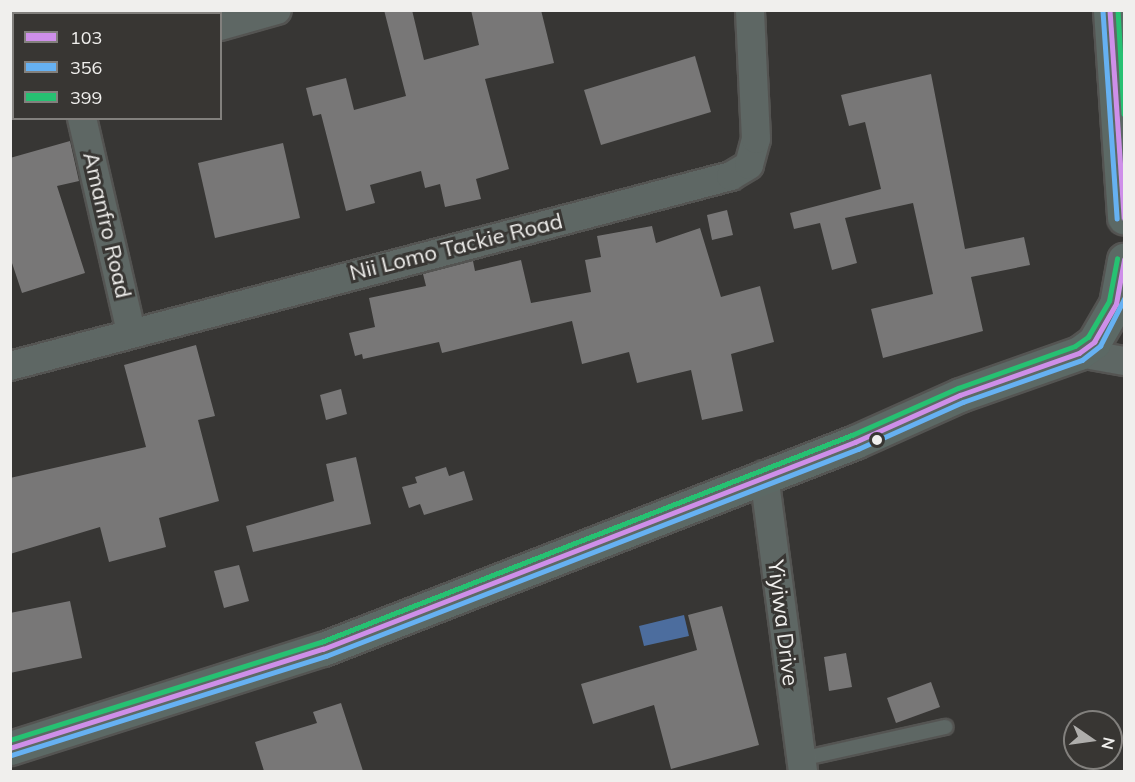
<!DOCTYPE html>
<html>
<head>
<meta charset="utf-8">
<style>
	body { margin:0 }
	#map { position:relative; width:1135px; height:782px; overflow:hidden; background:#373634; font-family:Mulish,sans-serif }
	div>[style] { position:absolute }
	.water>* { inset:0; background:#4c6d9e }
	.building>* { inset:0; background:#787777 }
	.roads { filter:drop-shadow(2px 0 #545452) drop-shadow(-2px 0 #545452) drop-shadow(0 2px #545452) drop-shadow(0 -2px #545452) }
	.lane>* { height:14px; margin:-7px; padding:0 7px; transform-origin:7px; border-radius:7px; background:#5e6764 }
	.street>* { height:28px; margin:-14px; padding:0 14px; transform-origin:14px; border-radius:14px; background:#5e6764 }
	.secondary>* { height:33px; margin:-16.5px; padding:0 16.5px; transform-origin:16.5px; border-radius:16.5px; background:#5c6965 }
	.bus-1>* { height:4.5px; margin:-2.25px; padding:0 2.25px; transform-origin:2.25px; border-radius:2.25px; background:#ce8fe9 }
	.bus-2>* { height:4.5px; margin:-2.25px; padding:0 2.25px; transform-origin:2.25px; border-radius:2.25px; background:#66b1f2 }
	.bus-3>* { height:4.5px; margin:-2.25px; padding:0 2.25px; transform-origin:2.25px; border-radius:2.25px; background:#26c172 }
	.dots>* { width:16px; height:16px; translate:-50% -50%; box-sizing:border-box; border:3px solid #383633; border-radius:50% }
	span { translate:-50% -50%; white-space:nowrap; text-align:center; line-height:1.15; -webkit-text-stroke:6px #383633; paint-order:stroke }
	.street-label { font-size:22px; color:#f0efed }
	.frame { position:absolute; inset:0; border:12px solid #f0efed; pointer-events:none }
	.legend { position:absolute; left:12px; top:12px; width:210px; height:108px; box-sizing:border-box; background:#383633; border:2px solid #82807d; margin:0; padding:8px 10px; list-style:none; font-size:18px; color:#f0efed }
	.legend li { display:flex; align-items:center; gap:12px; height:30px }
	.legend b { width:30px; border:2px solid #82807d }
	.north { position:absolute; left:1063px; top:710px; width:60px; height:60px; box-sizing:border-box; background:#383633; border:2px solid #82807d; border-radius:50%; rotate:103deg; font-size:16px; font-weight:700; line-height:24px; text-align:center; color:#f0efed }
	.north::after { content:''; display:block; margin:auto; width:21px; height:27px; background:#afaeac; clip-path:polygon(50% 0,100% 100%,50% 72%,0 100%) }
</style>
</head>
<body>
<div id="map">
	<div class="water">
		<i style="clip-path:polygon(684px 615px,689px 636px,644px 646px,639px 626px)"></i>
	</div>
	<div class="building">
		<i style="clip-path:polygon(384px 10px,412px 10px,424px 60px,479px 45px,471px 10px,541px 10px,554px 63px,485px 79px,509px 169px,476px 179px,481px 199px,445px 207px,440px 184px,425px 188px,421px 171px,370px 185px,375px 203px,346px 211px,321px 114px,313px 116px,306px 88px,346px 78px,354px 110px,406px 96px)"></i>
		<i style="clip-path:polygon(695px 56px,711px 112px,601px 145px,584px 90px)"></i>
		<i style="clip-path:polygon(931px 74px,965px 249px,1024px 237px,1030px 265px,971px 277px,983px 331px,883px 358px,871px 309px,933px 294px,913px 203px,845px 218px,857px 263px,832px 270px,820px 223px,794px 229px,790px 213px,881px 189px,865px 122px,849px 126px,841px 95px)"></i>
		<i style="clip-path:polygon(70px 141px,79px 181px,57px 186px,85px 273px,22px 293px,10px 257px,10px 158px)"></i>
		<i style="clip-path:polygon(283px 143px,300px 218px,215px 238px,198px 163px)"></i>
		<i style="clip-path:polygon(727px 210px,733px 235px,712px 240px,707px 215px)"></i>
		<i style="clip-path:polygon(652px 226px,656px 243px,700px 228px,721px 297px,760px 286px,774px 342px,731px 354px,743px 411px,702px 420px,691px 370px,637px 383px,629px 352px,582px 364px,572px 321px,442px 353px,439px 342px,363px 359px,362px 354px,355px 356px,349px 333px,375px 327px,369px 298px,426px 286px,423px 274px,473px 261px,475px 271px,521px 260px,531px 303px,591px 292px,585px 260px,601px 257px,597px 236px)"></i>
		<i style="clip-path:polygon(196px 345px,215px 416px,198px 420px,219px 501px,159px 518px,166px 547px,109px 562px,100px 527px,10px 554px,10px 478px,146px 447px,124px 365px)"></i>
		<i style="clip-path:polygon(341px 389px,347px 414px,326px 420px,320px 395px)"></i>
		<i style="clip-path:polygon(356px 457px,371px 524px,253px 552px,246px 526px,334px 501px,326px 464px)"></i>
		<i style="clip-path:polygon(446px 467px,449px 476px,464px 471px,473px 500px,424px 515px,420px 504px,409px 508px,402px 487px,417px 483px,415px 477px)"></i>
		<i style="clip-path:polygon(239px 565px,249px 601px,224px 608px,214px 571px)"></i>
		<i style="clip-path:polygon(70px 601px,82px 658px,10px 673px,10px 613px)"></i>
		<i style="clip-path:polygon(722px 606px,759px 745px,671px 769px,654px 705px,593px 724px,581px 684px,697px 650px,688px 615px)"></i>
		<i style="clip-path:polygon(846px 653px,852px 687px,829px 691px,824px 657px)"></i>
		<i style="clip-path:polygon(931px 682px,940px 707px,896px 723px,887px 698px)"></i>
		<i style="clip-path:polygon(341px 703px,363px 771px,264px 771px,255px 742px,317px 723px,313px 712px)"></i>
	</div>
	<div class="roads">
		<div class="lane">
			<i style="left:801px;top:759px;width:148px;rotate:-12.5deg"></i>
		</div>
		<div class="street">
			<i style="left:60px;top:10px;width:4px;rotate:90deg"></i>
			<i style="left:220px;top:26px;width:59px;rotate:-15.7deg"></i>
			<i style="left:82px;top:118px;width:220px;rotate:77.1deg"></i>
			<i style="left:1079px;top:353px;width:46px;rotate:10.1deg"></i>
			<i style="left:10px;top:366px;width:746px;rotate:-14.76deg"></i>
			<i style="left:731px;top:176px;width:21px;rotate:-31deg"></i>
			<i style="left:749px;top:165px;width:27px;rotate:-75deg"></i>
			<i style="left:756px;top:139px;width:129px;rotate:-92.7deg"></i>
			<i style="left:764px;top:475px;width:300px;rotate:82.5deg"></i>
		</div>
		<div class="secondary">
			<i style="left:1110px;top:10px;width:208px;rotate:86.1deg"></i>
			<i style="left:10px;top:748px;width:328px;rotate:-17.6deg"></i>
			<i style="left:323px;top:649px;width:571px;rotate:-21.26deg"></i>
			<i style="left:855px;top:442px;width:115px;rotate:-24.1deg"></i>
			<i style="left:960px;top:395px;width:126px;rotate:-19.4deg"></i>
			<i style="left:1079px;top:353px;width:19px;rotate:-36deg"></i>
			<i style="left:1094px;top:342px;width:44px;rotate:-59.9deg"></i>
			<i style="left:1116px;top:304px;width:45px;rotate:-79.7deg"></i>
		</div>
	</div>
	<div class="bus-1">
		<i style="left:1110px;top:10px;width:208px;rotate:86.1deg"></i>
		<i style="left:10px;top:748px;width:328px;rotate:-17.6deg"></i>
		<i style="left:323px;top:649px;width:571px;rotate:-21.26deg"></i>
		<i style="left:855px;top:442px;width:115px;rotate:-24.1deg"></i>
		<i style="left:960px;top:395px;width:126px;rotate:-19.4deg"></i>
		<i style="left:1079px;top:353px;width:19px;rotate:-36deg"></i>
		<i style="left:1094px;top:342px;width:44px;rotate:-59.9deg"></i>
		<i style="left:1116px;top:304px;width:45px;rotate:-79.7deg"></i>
	</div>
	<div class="bus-2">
		<i style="left:1103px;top:11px;width:208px;rotate:86.1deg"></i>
		<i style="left:12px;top:755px;width:329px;rotate:-17.5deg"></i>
		<i style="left:326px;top:656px;width:571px;rotate:-21.26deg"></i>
		<i style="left:858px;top:449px;width:115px;rotate:-24.1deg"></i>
		<i style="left:963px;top:402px;width:126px;rotate:-19.4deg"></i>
		<i style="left:1082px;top:360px;width:23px;rotate:-38deg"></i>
		<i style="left:1100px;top:346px;width:53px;rotate:-62.9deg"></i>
	</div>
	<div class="bus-3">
		<i style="left:1118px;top:10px;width:104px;rotate:86.7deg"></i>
		<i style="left:10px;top:740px;width:326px;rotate:-17.5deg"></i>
		<i style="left:321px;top:642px;width:570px;rotate:-21.3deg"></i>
		<i style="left:852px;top:435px;width:116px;rotate:-23.9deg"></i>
		<i style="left:958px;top:388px;width:124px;rotate:-19.7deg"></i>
		<i style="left:1075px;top:346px;width:16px;rotate:-35deg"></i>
		<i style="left:1088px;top:337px;width:42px;rotate:-59.7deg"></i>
		<i style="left:1109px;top:301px;width:43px;rotate:-79.2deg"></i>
	</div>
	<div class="dots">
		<i style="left:877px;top:440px;background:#f0efed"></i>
	</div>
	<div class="street-label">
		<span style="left:107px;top:225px;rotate:77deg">Amanfro Road</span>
		<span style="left:456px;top:247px;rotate:-14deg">Nii Lomo Tackie Road</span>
		<span style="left:783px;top:623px;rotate:83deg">Yiyiwa Drive</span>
	</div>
	<div class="frame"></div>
	<ul class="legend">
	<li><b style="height:8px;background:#ce8fe9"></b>103</li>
	<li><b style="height:8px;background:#66b1f2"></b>356</li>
	<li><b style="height:8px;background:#26c172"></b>399</li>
	</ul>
	<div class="north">N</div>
</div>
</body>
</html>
